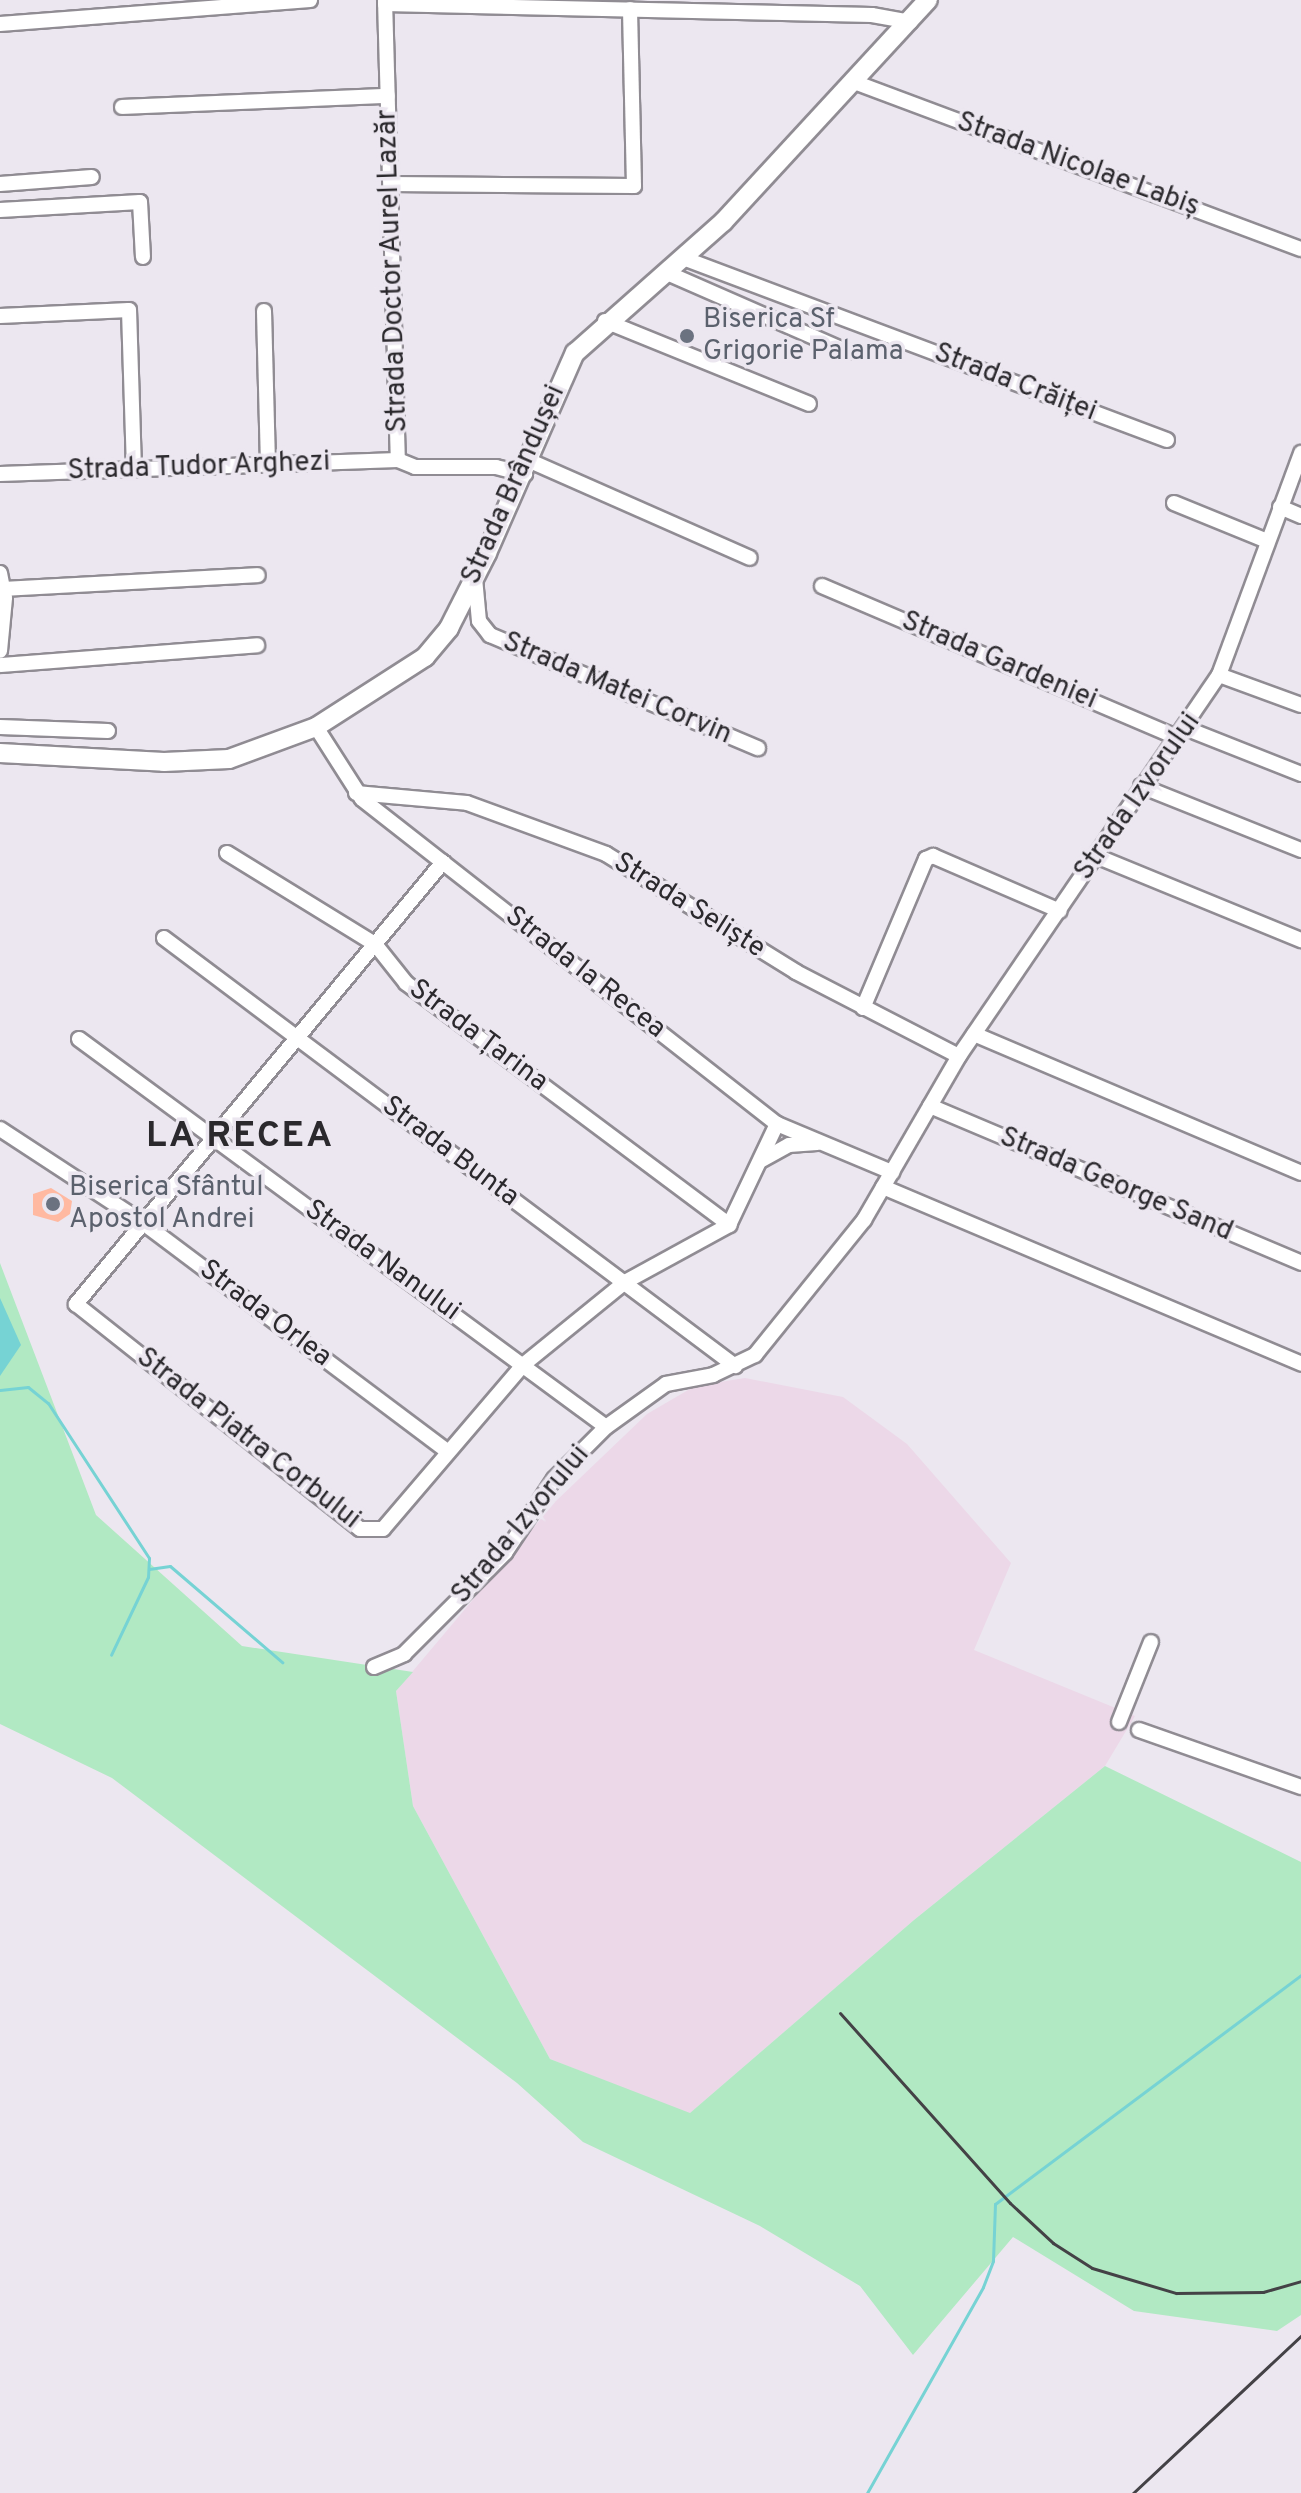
<!DOCTYPE html>
<html>
<head>
<meta charset="utf-8">
<style>
	body { margin:0 }
	#map { position:relative; width:1301px; height:2493px; overflow:hidden; background:#ece7f0; font-family:Overpass,sans-serif }
	div>[style] { position:absolute }
	.industrial>* { inset:0; background:#ecd8e8 }
	.green>* { inset:0; background:#b1e9c3 }
	.water>* { inset:0; background:#76d3d4 }
	.stream>* { height:3px; margin:-1.5px; padding:0 1.5px; transform-origin:1.5px; border-radius:1.5px; background:#76d3d4 }
	.building>* { inset:0; background:#ffb9a1 }
	.roads { filter:drop-shadow(2px 0 #908c93) drop-shadow(-2px 0 #908c93) drop-shadow(0 2px #908c93) drop-shadow(0 -2px #908c93) }
	.minor>* { height:14px; margin:-7px; padding:0 7px; transform-origin:7px; border-radius:7px; background:#fff }
	.major>* { height:18px; margin:-9px; padding:0 9px; transform-origin:9px; border-radius:9px; background:#fff }
	.rail>* { height:3px; margin:-1.5px; padding:0 1.5px; transform-origin:1.5px; border-radius:1.5px; background:#444246 }
	.dots>* { width:22px; height:22px; translate:-50% -50%; box-sizing:border-box; border:4px solid #ece7f0; border-radius:50% }
	span { translate:-50% -50%; white-space:nowrap; text-align:center; line-height:1.15; -webkit-text-stroke:7px #ece7f0; paint-order:stroke }
	.street-label { font-size:28px; color:#2b292d }
	.worship-label { font-size:28px; color:#5b616d }
	.left { translate:0 -50%; text-align:left }
	.district-label { font-size:36px; color:#2b292d; font-weight:700; letter-spacing:2px }
</style>
</head>
<body>
<div id="map">
	<div class="industrial">
		<i style="clip-path:polygon(745px 1378px,843px 1397px,907px 1444px,1011px 1563px,974px 1650px,1135px 1716px,1105px 1766px,914px 1920px,689px 2114px,550px 2059px,413px 1806px,396px 1691px,556px 1501px,647px 1414px,695px 1386px)"></i>
	</div>
	<div class="green">
		<i style="clip-path:polygon(0 1263px,96px 1515px,242px 1646px,413px 1672px,396px 1691px,413px 1806px,550px 2059px,690px 2113px,914px 1920px,1105px 1766px,1301px 1862px,1301px 2315px,1277px 2331px,1134px 2311px,1013px 2237px,913px 2355px,860px 2286px,760px 2226px,583px 2142px,517px 2083px,112px 1778px,0 1724px)"></i>
	</div>
	<div class="water">
		<i style="clip-path:polygon(0 1298px,21px 1345px,0 1376px)"></i>
	</div>
	<div class="stream">
		<i style="left:0;top:1390px;width:28px;rotate:-6deg"></i>
		<i style="left:28px;top:1387px;width:26px;rotate:39deg"></i>
		<i style="left:48px;top:1403px;width:185px;rotate:56.9deg"></i>
		<i style="left:149px;top:1558px;width:19px;rotate:93deg"></i>
		<i style="left:148px;top:1577px;width:86px;rotate:115.4deg"></i>
		<i style="left:149px;top:1569px;width:21px;rotate:-8deg"></i>
		<i style="left:170px;top:1566px;width:148px;rotate:40.6deg"></i>
		<i style="left:867px;top:2493px;width:236px;rotate:-60.6deg"></i>
		<i style="left:983px;top:2287px;width:28px;rotate:-69deg"></i>
		<i style="left:993px;top:2261px;width:57px;rotate:-88deg"></i>
		<i style="left:995px;top:2204px;width:382px;rotate:-36.8deg"></i>
	</div>
	<div class="building">
		<i style="clip-path:polygon(51px 1188px,72px 1201px,70px 1214px,58px 1222px,33px 1215px,33px 1194px)"></i>
	</div>
	<div class="roads">
		<div class="minor">
			<i style="left:385px;top:0;width:460px;rotate:88.4deg"></i>
			<i style="left:385px;top:4px;width:487px;rotate:1.3deg"></i>
			<i style="left:872px;top:15px;width:39px;rotate:10deg"></i>
			<i style="left:0;top:24px;width:311px;rotate:-4.4deg"></i>
			<i style="left:854px;top:82px;width:477px;rotate:20.5deg"></i>
			<i style="left:122px;top:107px;width:266px;rotate:-2.4deg"></i>
			<i style="left:0;top:184px;width:92px;rotate:-4.4deg"></i>
			<i style="left:391px;top:184px;width:243px;rotate:0.5deg"></i>
			<i style="left:634px;top:186px;width:177px;rotate:-91.3deg"></i>
			<i style="left:0;top:210px;width:140px;rotate:-3.3deg"></i>
			<i style="left:140px;top:202px;width:55px;rotate:86.9deg"></i>
			<i style="left:683px;top:258px;width:517px;rotate:20.61deg"></i>
			<i style="left:665px;top:272px;width:200px;rotate:23.6deg"></i>
			<i style="left:264px;top:311px;width:153px;rotate:88.5deg"></i>
			<i style="left:0;top:316px;width:129px;rotate:-2.7deg"></i>
			<i style="left:129px;top:310px;width:159px;rotate:88.2deg"></i>
			<i style="left:605px;top:321px;width:220px;rotate:22.1deg"></i>
			<i style="left:530px;top:461px;width:240px;rotate:23.8deg"></i>
			<i style="left:0;top:474px;width:398px;rotate:-2deg"></i>
			<i style="left:398px;top:460px;width:18px;rotate:22deg"></i>
			<i style="left:415px;top:467px;width:81px"></i>
			<i style="left:496px;top:467px;width:30px;rotate:14deg"></i>
			<i style="left:1174px;top:503px;width:100px;rotate:22.2deg"></i>
			<i style="left:1280px;top:507px;width:23px;rotate:23deg"></i>
			<i style="left:0;top:573px;width:25px;rotate:79deg"></i>
			<i style="left:5px;top:598px;width:53px;rotate:95.4deg"></i>
			<i style="left:475px;top:578px;width:43px;rotate:84.7deg"></i>
			<i style="left:479px;top:621px;width:18px;rotate:52deg"></i>
			<i style="left:490px;top:635px;width:291px;rotate:22.9deg"></i>
			<i style="left:822px;top:586px;width:385px;rotate:23.1deg"></i>
			<i style="left:3px;top:589px;width:255px;rotate:-3.1deg"></i>
			<i style="left:0;top:665px;width:258px;rotate:-4.4deg"></i>
			<i style="left:1219px;top:675px;width:87px;rotate:20.1deg"></i>
			<i style="left:0;top:727px;width:108px;rotate:2.1deg"></i>
			<i style="left:316px;top:727px;width:85px;rotate:57.4deg"></i>
			<i style="left:362px;top:799px;width:527px;rotate:38.07deg"></i>
			<i style="left:777px;top:1124px;width:125px;rotate:22.7deg"></i>
			<i style="left:1185px;top:728px;width:125px;rotate:21.6deg"></i>
			<i style="left:1141px;top:786px;width:172px;rotate:21.8deg"></i>
			<i style="left:356px;top:793px;width:111px;rotate:5.1deg"></i>
			<i style="left:467px;top:803px;width:148px;rotate:20.1deg"></i>
			<i style="left:606px;top:854px;width:224px;rotate:31.8deg"></i>
			<i style="left:796px;top:972px;width:183px;rotate:27.3deg"></i>
			<i style="left:227px;top:853px;width:174px;rotate:31.6deg"></i>
			<i style="left:375px;top:944px;width:50px;rotate:51.5deg"></i>
			<i style="left:406px;top:983px;width:404px;rotate:36.8deg"></i>
			<i style="left:1096px;top:856px;width:222px;rotate:22.3deg"></i>
			<i style="left:443px;top:862px;width:575px;rotate:129.7deg"></i>
			<i style="left:76px;top:1304px;width:362px;rotate:38.4deg"></i>
			<i style="left:360px;top:1529px;width:23px"></i>
			<i style="left:383px;top:1529px;width:216px;rotate:-49.5deg"></i>
			<i style="left:523px;top:1365px;width:132px;rotate:-39.1deg"></i>
			<i style="left:625px;top:1282px;width:119px;rotate:-28.7deg"></i>
			<i style="left:729px;top:1225px;width:112px;rotate:-64.6deg"></i>
			<i style="left:164px;top:938px;width:714px;rotate:36.85deg"></i>
			<i style="left:863px;top:1008px;width:162px;rotate:-67.1deg"></i>
			<i style="left:926px;top:859px;width:8px;rotate:-23deg"></i>
			<i style="left:933px;top:856px;width:138px;rotate:23.4deg"></i>
			<i style="left:974px;top:1034px;width:355px;rotate:23deg"></i>
			<i style="left:79px;top:1039px;width:654px;rotate:36.36deg"></i>
			<i style="left:930px;top:1106px;width:403px;rotate:22.9deg"></i>
			<i style="left:0;top:1129px;width:170px;rotate:33.2deg"></i>
			<i style="left:142px;top:1222px;width:380px;rotate:36.9deg"></i>
			<i style="left:762px;top:1160px;width:31px;rotate:-29deg"></i>
			<i style="left:789px;top:1145px;width:28px;rotate:-4deg"></i>
			<i style="left:883px;top:1187px;width:454px;rotate:22.9deg"></i>
			<i style="left:374px;top:1667px;width:33px;rotate:-23deg"></i>
			<i style="left:404px;top:1654px;width:143px;rotate:-45deg"></i>
			<i style="left:505px;top:1553px;width:89px;rotate:-56.5deg"></i>
			<i style="left:554px;top:1479px;width:74px;rotate:-45deg"></i>
			<i style="left:606px;top:1427px;width:74px;rotate:-35.6deg"></i>
			<i style="left:666px;top:1384px;width:48px;rotate:-10.8deg"></i>
			<i style="left:713px;top:1375px;width:47px;rotate:-25.5deg"></i>
			<i style="left:755px;top:1355px;width:174px;rotate:-51.1deg"></i>
			<i style="left:864px;top:1220px;width:190px;rotate:-59.9deg"></i>
			<i style="left:959px;top:1056px;width:461px;rotate:-55.7deg"></i>
			<i style="left:1219px;top:675px;width:237px;rotate:-69.7deg"></i>
			<i style="left:1119px;top:1722px;width:86px;rotate:-68.2deg"></i>
			<i style="left:1139px;top:1730px;width:172px;rotate:19.4deg"></i>
		</div>
		<div class="major">
			<i style="left:0;top:753px;width:164px;rotate:3.1deg"></i>
			<i style="left:164px;top:762px;width:65px;rotate:-2.6deg"></i>
			<i style="left:229px;top:759px;width:93px;rotate:-20.2deg"></i>
			<i style="left:316px;top:727px;width:130px;rotate:-32.7deg"></i>
			<i style="left:425px;top:657px;width:38px;rotate:-50deg"></i>
			<i style="left:449px;top:628px;width:84px;rotate:-63.1deg"></i>
			<i style="left:487px;top:553px;width:219px;rotate:-66.3deg"></i>
			<i style="left:575px;top:353px;width:198px;rotate:-41.5deg"></i>
			<i style="left:723px;top:222px;width:302px;rotate:-47.3deg"></i>
		</div>
	</div>
	<div class="rail">
		<i style="left:840px;top:2013px;width:255px;rotate:48.2deg"></i>
		<i style="left:1010px;top:2203px;width:59px;rotate:42.9deg"></i>
		<i style="left:1053px;top:2243px;width:46px;rotate:32.7deg"></i>
		<i style="left:1092px;top:2268px;width:88px;rotate:16.6deg"></i>
		<i style="left:1176px;top:2293px;width:87px;rotate:-0.7deg"></i>
		<i style="left:1263px;top:2292px;width:40px;rotate:-16deg"></i>
		<i style="left:1133px;top:2493px;width:230px;rotate:-43.1deg"></i>
	</div>
	<div class="dots">
		<i style="left:687px;top:336px;background:#6b7280"></i>
		<i style="left:53px;top:1204px;background:#6b7280"></i>
	</div>
	<div class="street-label">
		<span style="left:1078px;top:165px;rotate:20deg">Strada Nicolae Labiș</span>
		<span style="left:393px;top:271px;rotate:-92deg">Strada Doctor Aurel Lazăr</span>
		<span style="left:1015px;top:383px;rotate:21deg">Strada Crăiței</span>
		<span style="left:199px;top:467px;rotate:-2deg">Strada Tudor Arghezi</span>
		<span style="left:514px;top:485px;rotate:-66deg">Strada Brândușei</span>
		<span style="left:999px;top:661px;rotate:23deg">Strada Gardeniei</span>
		<span style="left:617px;top:689px;rotate:23deg">Strada Matei Corvin</span>
		<span style="left:1138px;top:797px;rotate:-55deg">Strada Izvorului</span>
		<span style="left:689px;top:906px;rotate:32deg">Strada Seliște</span>
		<span style="left:585px;top:973px;rotate:38deg">Strada la Recea</span>
		<span style="left:478px;top:1036px;rotate:37deg">Strada Țarina</span>
		<span style="left:450px;top:1152px;rotate:37deg">Strada Bunta</span>
		<span style="left:1116px;top:1185px;rotate:23deg">Strada George Sand</span>
		<span style="left:382px;top:1261px;rotate:36deg">Strada Nanului</span>
		<span style="left:265px;top:1314px;rotate:37deg">Strada Orlea</span>
		<span style="left:248px;top:1439px;rotate:38deg">Strada Piatra Corbului</span>
		<span style="left:521px;top:1525px;rotate:-50deg">Strada Izvorului</span>
	</div>
	<div class="worship-label">
		<span class="left" style="left:703px;top:336px">Biserica Sf<br>Grigorie Palama</span>
		<span class="left" style="left:69px;top:1204px">Biserica Sfântul<br>Apostol Andrei</span>
	</div>
	<div class="district-label">
		<span style="left:240px;top:1138px">LA RECEA</span>
	</div>
</div>
</body>
</html>
